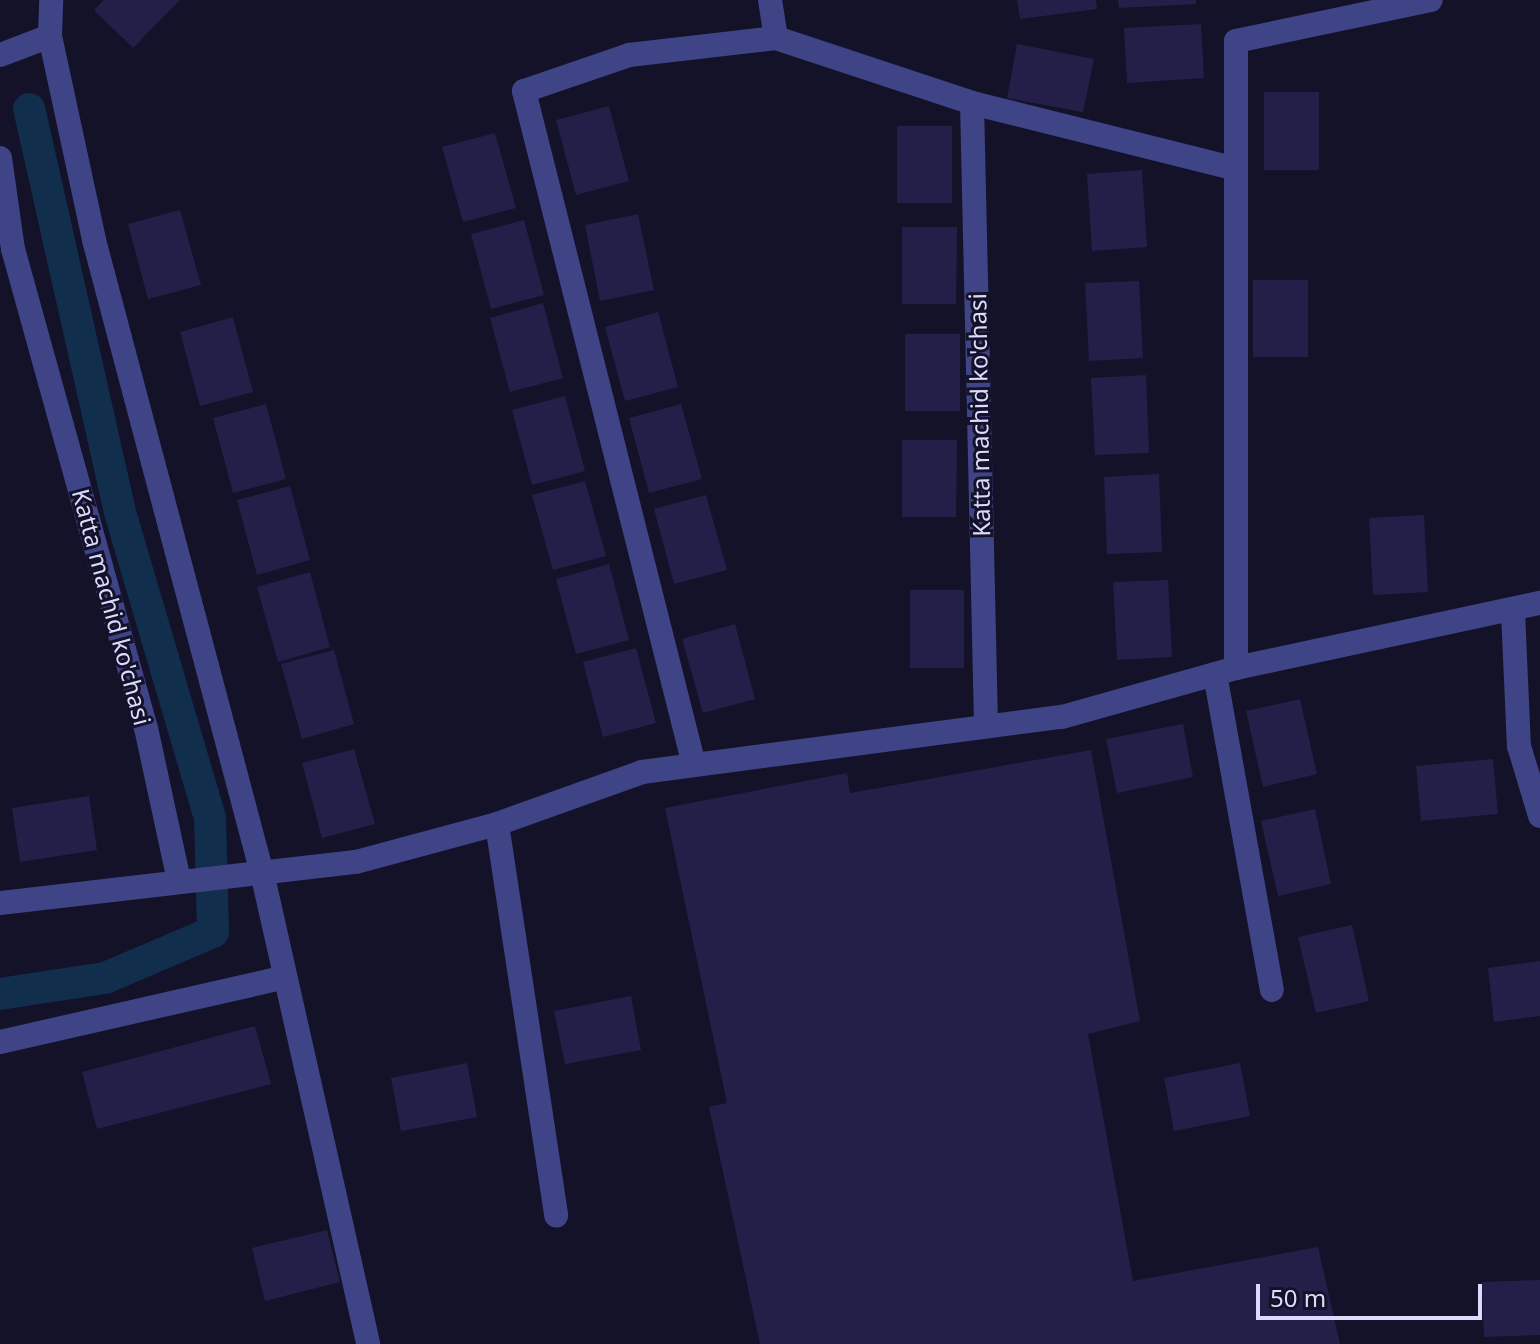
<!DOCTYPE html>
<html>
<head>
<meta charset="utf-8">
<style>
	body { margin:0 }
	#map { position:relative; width:1540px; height:1344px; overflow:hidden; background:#131229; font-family:"Noto Sans",sans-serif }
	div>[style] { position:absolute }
	.canal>* { height:32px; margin:-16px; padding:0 16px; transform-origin:16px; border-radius:16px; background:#112e4d }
	.building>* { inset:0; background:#231f49 }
	.minor>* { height:24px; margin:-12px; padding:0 12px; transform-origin:12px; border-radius:12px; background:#3f4486 }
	span { translate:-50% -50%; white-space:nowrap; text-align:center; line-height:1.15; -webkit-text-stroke:6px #131229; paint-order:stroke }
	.street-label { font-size:24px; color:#dcdbfd }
	.scale { position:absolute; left:1256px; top:1284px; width:226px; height:36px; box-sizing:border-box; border:4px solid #dcdbfd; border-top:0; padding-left:10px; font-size:24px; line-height:28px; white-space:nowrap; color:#dcdbfd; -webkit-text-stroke:6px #131229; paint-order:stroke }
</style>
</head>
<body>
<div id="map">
	<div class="canal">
		<i style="left:0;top:994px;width:106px;rotate:-8.7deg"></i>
		<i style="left:105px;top:978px;width:117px;rotate:-23.1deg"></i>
		<i style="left:213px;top:932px;width:114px;rotate:-91.5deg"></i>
		<i style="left:210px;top:818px;width:319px;rotate:-106.4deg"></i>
		<i style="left:120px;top:512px;width:413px;rotate:-102.7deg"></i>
	</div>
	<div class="building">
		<i style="clip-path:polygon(104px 0,180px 0,133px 48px,94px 10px)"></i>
		<i style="clip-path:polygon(1017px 0,1096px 0,1097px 9px,1020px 19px)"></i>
		<i style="clip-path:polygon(1118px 0,1196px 0,1196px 4px,1119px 8px)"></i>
		<i style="clip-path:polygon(1201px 24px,1204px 78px,1127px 83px,1124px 28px)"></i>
		<i style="clip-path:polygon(1017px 44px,1094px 59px,1083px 112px,1007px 98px)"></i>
		<i style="clip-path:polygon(1264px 92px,1319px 92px,1319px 170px,1264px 170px)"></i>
		<i style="clip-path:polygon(609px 106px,629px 181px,576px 195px,556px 120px)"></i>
		<i style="clip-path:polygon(897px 126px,952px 126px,952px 203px,897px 203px)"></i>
		<i style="clip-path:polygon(495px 133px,516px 208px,463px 222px,442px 147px)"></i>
		<i style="clip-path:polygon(1142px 170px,1147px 247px,1092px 251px,1087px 174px)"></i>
		<i style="clip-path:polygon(180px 210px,201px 285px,148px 299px,128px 224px)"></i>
		<i style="clip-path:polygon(638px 214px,654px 290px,600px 301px,585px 225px)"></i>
		<i style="clip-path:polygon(524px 220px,544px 295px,491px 309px,471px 234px)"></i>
		<i style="clip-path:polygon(902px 227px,957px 227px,956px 304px,902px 304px)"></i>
		<i style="clip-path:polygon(1253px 280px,1308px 280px,1308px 357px,1253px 357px)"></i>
		<i style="clip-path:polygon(1139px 281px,1143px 358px,1089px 361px,1085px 283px)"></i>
		<i style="clip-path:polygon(543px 303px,563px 378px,510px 392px,490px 318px)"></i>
		<i style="clip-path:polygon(658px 312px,678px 387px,625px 401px,605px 327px)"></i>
		<i style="clip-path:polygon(233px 317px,253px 392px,200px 406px,180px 332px)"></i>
		<i style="clip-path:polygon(905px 334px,960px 334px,960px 411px,905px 411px)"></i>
		<i style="clip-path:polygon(1146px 375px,1149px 453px,1095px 455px,1091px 378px)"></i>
		<i style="clip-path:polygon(565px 396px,585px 471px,532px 485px,512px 410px)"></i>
		<i style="clip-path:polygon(266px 404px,286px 479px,233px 493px,213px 418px)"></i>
		<i style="clip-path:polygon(681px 404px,702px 479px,649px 493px,629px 418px)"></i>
		<i style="clip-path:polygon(902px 440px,957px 440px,956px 517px,902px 517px)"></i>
		<i style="clip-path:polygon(1159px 474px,1162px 552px,1107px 554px,1104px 477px)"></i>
		<i style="clip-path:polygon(585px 481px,606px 556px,553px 570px,532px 495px)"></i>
		<i style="clip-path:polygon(290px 486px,310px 560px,257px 575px,237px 500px)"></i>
		<i style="clip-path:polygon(706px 495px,727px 570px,674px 584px,654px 509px)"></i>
		<i style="clip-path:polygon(1424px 515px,1428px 592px,1373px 595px,1369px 518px)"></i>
		<i style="clip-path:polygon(609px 564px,629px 640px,576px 654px,556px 579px)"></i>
		<i style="clip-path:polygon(310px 572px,330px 647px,278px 662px,257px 587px)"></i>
		<i style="clip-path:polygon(1168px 580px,1172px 657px,1117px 660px,1113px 582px)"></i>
		<i style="clip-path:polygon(910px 590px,964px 590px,964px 668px,910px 668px)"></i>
		<i style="clip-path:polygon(735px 624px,755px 699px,703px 713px,682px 639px)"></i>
		<i style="clip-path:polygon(636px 648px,656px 723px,603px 737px,583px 662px)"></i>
		<i style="clip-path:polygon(334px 650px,354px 724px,302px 739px,281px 664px)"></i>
		<i style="clip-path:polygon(1300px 699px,1317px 774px,1263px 787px,1246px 711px)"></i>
		<i style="clip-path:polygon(1183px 724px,1193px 777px,1117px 793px,1106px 739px)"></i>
		<i style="clip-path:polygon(354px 749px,375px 824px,322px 838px,302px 763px)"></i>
		<i style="clip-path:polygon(1091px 750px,1140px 1021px,1088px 1034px,1133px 1281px,1318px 1247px,1340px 1344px,760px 1344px,709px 1107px,727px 1103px,665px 808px,847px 773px,850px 793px)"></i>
		<i style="clip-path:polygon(1493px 759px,1498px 814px,1421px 821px,1416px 766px)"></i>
		<i style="clip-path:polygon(89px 796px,97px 850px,20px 862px,12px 808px)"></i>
		<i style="clip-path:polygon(1315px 809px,1331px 884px,1278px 896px,1261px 821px)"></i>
		<i style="clip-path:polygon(1352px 925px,1369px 1001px,1316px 1013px,1298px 937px)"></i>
		<i style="clip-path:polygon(1540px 961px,1540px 1016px,1494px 1022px,1488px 968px)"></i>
		<i style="clip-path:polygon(631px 996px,641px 1050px,565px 1064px,554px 1011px)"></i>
		<i style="clip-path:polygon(255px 1026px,271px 1084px,97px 1129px,82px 1072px)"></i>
		<i style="clip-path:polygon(467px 1063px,477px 1117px,401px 1131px,391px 1078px)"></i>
		<i style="clip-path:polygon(1240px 1063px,1250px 1116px,1174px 1131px,1164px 1078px)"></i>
		<i style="clip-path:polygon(327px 1230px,340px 1282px,265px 1301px,252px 1248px)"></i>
		<i style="clip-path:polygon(1540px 1280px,1540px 1335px,1484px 1337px,1482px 1282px)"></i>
	</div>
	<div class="minor">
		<i style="left:770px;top:0;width:38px;rotate:81deg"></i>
		<i style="left:50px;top:36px;width:209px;rotate:77.8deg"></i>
		<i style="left:94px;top:240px;width:659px;rotate:75.14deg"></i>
		<i style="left:263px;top:877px;width:479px;rotate:77.3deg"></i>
		<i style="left:0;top:55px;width:53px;rotate:-20.8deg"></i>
		<i style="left:50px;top:36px;width:36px;rotate:-88deg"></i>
		<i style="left:972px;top:103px;width:623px;rotate:88.71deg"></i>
		<i style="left:0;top:158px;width:92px;rotate:81.9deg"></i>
		<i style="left:13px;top:249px;width:497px;rotate:74.5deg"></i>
		<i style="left:146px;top:728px;width:157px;rotate:77.8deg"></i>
		<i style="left:1513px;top:611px;width:135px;rotate:87.5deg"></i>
		<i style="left:1519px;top:746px;width:73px;rotate:73.3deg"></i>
		<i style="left:1236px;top:668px;width:627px;rotate:-90deg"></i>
		<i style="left:1236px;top:41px;width:199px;rotate:-11.9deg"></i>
		<i style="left:1215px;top:674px;width:321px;rotate:79.8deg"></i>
		<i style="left:693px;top:761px;width:691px;rotate:-104.16deg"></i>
		<i style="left:524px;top:91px;width:111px;rotate:-18.9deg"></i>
		<i style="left:629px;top:55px;width:148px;rotate:-6.6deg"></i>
		<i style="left:776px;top:38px;width:206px;rotate:18.3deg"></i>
		<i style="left:972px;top:103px;width:269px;rotate:14deg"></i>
		<i style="left:497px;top:824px;width:396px;rotate:81.4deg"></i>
		<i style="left:0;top:903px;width:358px;rotate:-6.6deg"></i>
		<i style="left:356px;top:862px;width:146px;rotate:-15.1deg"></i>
		<i style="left:497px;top:824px;width:154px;rotate:-19.7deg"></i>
		<i style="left:642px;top:772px;width:424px;rotate:-7.5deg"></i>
		<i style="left:1062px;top:717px;width:181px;rotate:-15.7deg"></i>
		<i style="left:1236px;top:668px;width:311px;rotate:-12.1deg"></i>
		<i style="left:0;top:1042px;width:292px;rotate:-12.8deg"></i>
	</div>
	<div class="street-label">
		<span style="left:979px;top:415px;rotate:-91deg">Katta machid ko'chasi</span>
		<span style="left:112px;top:607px;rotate:75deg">Katta machid ko'chasi</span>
	</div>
	<div class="scale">50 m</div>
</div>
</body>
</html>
